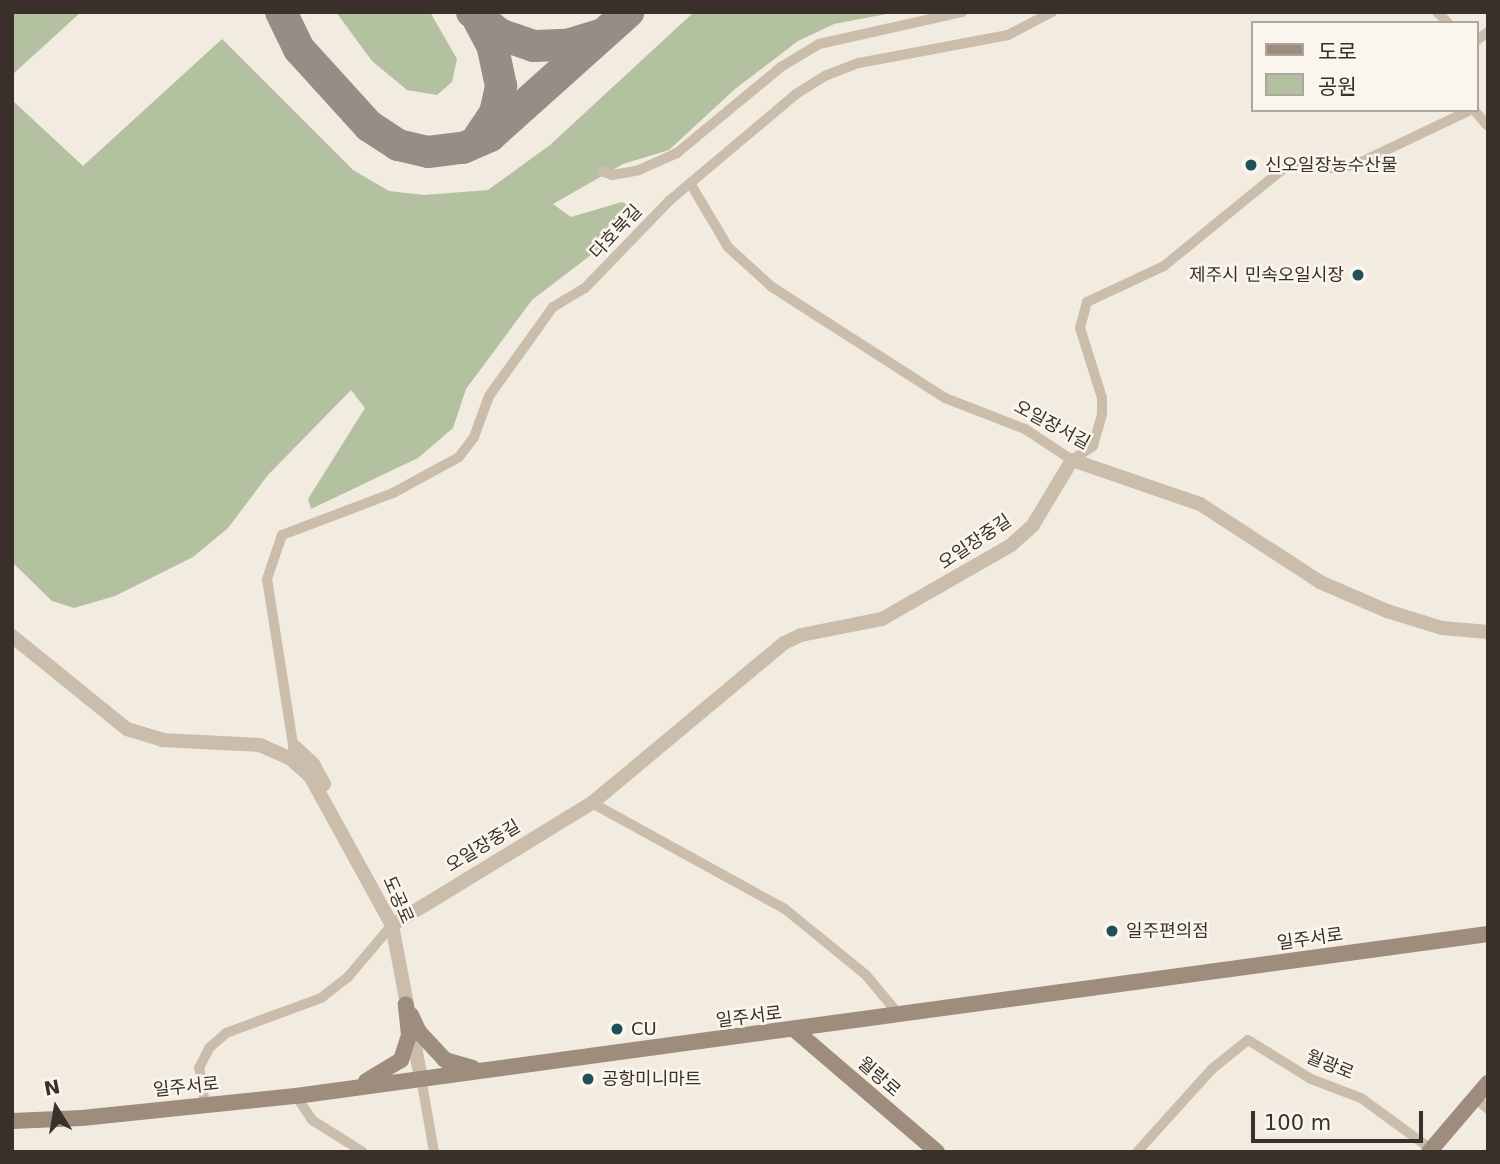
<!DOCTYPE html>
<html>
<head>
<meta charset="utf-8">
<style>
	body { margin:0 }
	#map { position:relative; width:1500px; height:1164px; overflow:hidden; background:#f2ebe0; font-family:"DejaVu Sans","Noto Sans KR",sans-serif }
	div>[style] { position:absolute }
	.green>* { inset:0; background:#b3c1a0 }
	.taxiway>* { height:32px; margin:-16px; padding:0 16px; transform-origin:16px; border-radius:16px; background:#968e86 }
	.minor>* { height:10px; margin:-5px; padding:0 5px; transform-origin:5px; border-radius:5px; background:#cabdac }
	.tertiary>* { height:14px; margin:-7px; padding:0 7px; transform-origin:7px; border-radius:7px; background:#cabdac }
	.secondary>* { height:16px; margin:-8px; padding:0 8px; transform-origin:8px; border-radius:8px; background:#9e8c7d }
	.dots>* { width:19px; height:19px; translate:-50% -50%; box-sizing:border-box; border:4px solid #faf5ed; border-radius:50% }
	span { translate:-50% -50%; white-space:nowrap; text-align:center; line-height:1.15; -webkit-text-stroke:5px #faf5ed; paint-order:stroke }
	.poi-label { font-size:18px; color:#39302b }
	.left { translate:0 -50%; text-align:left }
	.right { translate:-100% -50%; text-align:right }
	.street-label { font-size:18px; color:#39302b }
	.frame { position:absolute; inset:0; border:14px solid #39302b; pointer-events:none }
	.legend { position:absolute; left:1251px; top:21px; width:228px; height:91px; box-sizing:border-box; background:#faf5ed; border:2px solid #ada69f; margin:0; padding:9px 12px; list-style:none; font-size:21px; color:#39302b }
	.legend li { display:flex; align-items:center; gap:14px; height:35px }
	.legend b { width:35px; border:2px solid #ada69f }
	.north { position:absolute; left:21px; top:1073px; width:70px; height:70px; -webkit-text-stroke:5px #faf5ed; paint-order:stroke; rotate:349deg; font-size:19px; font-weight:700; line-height:28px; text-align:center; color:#39302b }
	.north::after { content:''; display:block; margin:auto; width:24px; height:32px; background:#39302b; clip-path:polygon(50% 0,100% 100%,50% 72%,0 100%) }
	.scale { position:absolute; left:1251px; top:1111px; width:172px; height:32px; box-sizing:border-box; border:4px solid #39302b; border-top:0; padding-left:9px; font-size:21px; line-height:24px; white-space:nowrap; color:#39302b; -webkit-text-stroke:5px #faf5ed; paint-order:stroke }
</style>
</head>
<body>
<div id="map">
	<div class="green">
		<i style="clip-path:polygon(12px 12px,81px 12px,12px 75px)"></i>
		<i style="clip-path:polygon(336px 12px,430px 12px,457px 59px,452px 82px,437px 95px,407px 90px,372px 61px)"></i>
		<i style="clip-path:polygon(694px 12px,897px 12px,834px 24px,798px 41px,735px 89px,669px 150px,623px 164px,553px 204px,571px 217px,622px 202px,638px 210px,604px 245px,532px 300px,466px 389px,453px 428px,418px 458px,311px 509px,308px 499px,365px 408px,351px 390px,268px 475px,228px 528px,193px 557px,115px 596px,74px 608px,52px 601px,12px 562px,12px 100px,83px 166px,222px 39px,353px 170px,389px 191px,424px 195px,488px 190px,550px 145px)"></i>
	</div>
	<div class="taxiway">
		<i style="left:281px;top:12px;width:41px;rotate:64.1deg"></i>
		<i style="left:299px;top:49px;width:104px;rotate:47.7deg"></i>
		<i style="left:369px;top:126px;width:35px;rotate:33deg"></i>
		<i style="left:398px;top:145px;width:31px;rotate:13deg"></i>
		<i style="left:428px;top:152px;width:35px;rotate:-7deg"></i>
		<i style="left:463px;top:148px;width:30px;rotate:-24deg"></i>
		<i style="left:490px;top:136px;width:186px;rotate:-41.9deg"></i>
		<i style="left:472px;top:12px;width:35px;rotate:39deg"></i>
		<i style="left:499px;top:34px;width:37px;rotate:19deg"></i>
		<i style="left:534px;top:46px;width:33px;rotate:-2deg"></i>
		<i style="left:567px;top:45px;width:34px;rotate:-17deg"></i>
		<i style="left:479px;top:137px;width:29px;rotate:-56deg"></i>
		<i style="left:495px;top:113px;width:28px;rotate:-77deg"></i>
		<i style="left:501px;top:86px;width:40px;rotate:-102deg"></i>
		<i style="left:493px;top:47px;width:30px;rotate:-118deg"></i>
	</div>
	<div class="minor">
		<i style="left:1437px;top:12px;width:16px;rotate:45deg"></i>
		<i style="left:1477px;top:40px;width:14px;rotate:-36deg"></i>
		<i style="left:1474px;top:110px;width:21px;rotate:49deg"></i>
		<i style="left:602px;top:171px;width:11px;rotate:22deg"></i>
		<i style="left:612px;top:175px;width:27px;rotate:-10deg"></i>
		<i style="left:639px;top:170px;width:42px;rotate:-24.1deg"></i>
		<i style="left:677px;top:153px;width:135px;rotate:-39.6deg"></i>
		<i style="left:781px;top:67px;width:44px;rotate:-31.2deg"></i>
		<i style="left:819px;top:44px;width:147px;rotate:-12.6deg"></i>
		<i style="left:690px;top:183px;width:74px;rotate:59.3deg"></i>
		<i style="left:728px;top:247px;width:59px;rotate:42.3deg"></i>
		<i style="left:772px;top:287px;width:206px;rotate:32.7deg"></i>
		<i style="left:945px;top:398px;width:86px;rotate:21.2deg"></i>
		<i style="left:1025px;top:429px;width:56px;rotate:33.4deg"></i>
		<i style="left:1072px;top:460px;width:25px;rotate:-34deg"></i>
		<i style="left:1093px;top:446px;width:32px;rotate:-74deg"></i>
		<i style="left:1102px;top:415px;width:17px;rotate:-90deg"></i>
		<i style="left:1102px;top:398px;width:73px;rotate:-107.4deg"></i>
		<i style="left:1080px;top:328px;width:27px;rotate:-75deg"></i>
		<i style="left:1087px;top:302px;width:85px;rotate:-25.1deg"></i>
		<i style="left:1164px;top:266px;width:155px;rotate:-39.2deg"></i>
		<i style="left:1284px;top:168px;width:26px;rotate:-13deg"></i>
		<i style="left:1309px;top:162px;width:22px;rotate:16deg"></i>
		<i style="left:1330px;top:168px;width:27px;rotate:-8deg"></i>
		<i style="left:1357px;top:164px;width:125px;rotate:-25.5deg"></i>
		<i style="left:294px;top:751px;width:174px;rotate:-98.9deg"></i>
		<i style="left:267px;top:579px;width:46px;rotate:-71.2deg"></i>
		<i style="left:282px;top:535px;width:119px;rotate:-20.7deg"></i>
		<i style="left:393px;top:493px;width:75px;rotate:-28.6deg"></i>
		<i style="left:459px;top:457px;width:25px;rotate:-53deg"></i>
		<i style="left:474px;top:437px;width:44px;rotate:-69.9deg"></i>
		<i style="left:489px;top:396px;width:110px;rotate:-54.3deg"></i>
		<i style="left:553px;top:307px;width:37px;rotate:-31deg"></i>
		<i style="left:585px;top:288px;width:121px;rotate:-46deg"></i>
		<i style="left:669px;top:201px;width:166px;rotate:-40.1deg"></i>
		<i style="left:796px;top:94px;width:36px;rotate:-32deg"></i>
		<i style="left:827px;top:75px;width:34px;rotate:-21deg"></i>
		<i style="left:859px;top:63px;width:152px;rotate:-10.6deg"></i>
		<i style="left:1008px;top:35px;width:50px;rotate:-27.6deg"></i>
		<i style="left:592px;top:803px;width:220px;rotate:28.8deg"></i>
		<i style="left:785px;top:909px;width:104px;rotate:39.2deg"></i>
		<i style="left:866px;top:975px;width:53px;rotate:50.3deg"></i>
		<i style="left:421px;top:1078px;width:75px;rotate:80deg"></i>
		<i style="left:296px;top:1096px;width:29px;rotate:56deg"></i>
		<i style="left:312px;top:1120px;width:60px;rotate:32.1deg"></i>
		<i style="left:1475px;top:1098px;width:17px;rotate:40deg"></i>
		<i style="left:205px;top:1104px;width:36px;rotate:-99deg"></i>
		<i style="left:199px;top:1068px;width:22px;rotate:-63deg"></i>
		<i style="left:209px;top:1048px;width:23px;rotate:-41deg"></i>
		<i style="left:226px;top:1033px;width:101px;rotate:-20.2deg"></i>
		<i style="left:321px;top:998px;width:34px;rotate:-38deg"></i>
		<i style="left:348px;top:977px;width:68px;rotate:-49.8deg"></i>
		<i style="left:1137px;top:1152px;width:112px;rotate:-47.9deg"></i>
		<i style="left:1212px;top:1069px;width:46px;rotate:-38.9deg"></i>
		<i style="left:1248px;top:1040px;width:74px;rotate:31.8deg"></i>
		<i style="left:1311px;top:1079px;width:53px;rotate:20.8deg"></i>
		<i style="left:1361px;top:1098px;width:87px;rotate:36.1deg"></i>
	</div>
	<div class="tertiary">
		<i style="left:12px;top:636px;width:148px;rotate:39deg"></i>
		<i style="left:127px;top:729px;width:37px;rotate:17deg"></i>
		<i style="left:162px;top:740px;width:98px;rotate:2.9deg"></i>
		<i style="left:260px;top:745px;width:34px;rotate:24deg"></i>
		<i style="left:291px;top:759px;width:25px;rotate:42deg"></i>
		<i style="left:310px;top:776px;width:170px;rotate:61.2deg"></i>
		<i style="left:392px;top:925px;width:156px;rotate:79.3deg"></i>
		<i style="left:295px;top:747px;width:25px;rotate:43deg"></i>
		<i style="left:313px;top:764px;width:23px;rotate:61deg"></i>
		<i style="left:392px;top:925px;width:234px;rotate:-31.4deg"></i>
		<i style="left:592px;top:803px;width:250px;rotate:-39.8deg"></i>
		<i style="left:784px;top:643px;width:19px;rotate:-25deg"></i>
		<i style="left:801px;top:635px;width:83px;rotate:-11.2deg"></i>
		<i style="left:882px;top:619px;width:149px;rotate:-29.8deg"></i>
		<i style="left:1011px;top:545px;width:30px;rotate:-42deg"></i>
		<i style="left:1033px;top:525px;width:76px;rotate:-59deg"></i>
		<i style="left:1072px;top:460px;width:135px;rotate:19deg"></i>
		<i style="left:1200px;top:504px;width:143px;rotate:33deg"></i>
		<i style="left:1320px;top:582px;width:73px;rotate:23.4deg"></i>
		<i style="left:1387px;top:611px;width:58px;rotate:17.2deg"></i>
		<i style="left:1442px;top:628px;width:46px;rotate:5deg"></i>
	</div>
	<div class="secondary">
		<i style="left:411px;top:1015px;width:19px;rotate:65deg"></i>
		<i style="left:419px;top:1032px;width:38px;rotate:47deg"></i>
		<i style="left:445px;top:1060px;width:29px;rotate:16deg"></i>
		<i style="left:796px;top:1031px;width:186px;rotate:40.6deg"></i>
		<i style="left:366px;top:1081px;width:41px;rotate:-31deg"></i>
		<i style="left:401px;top:1060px;width:26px;rotate:-72deg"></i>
		<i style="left:409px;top:1035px;width:31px;rotate:-96deg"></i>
		<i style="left:12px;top:1121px;width:70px;rotate:-2.5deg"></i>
		<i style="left:82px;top:1118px;width:215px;rotate:-5.9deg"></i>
		<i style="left:296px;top:1096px;width:1203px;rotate:-7.74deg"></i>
		<i style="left:1429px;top:1152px;width:91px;rotate:-49.5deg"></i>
	</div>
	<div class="dots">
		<i style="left:1251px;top:165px;background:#225059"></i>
		<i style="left:1358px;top:275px;background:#225059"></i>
		<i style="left:1112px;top:931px;background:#225059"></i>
		<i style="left:617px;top:1029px;background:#225059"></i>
		<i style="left:588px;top:1079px;background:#225059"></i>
	</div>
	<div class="poi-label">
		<span class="left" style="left:1265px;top:165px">신오일장농수산물</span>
		<span class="right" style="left:1344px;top:275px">제주시 민속오일시장</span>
		<span class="left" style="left:1126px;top:931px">일주편의점</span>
		<span class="left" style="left:631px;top:1029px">CU</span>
		<span class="left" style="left:602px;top:1079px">공항미니마트</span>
	</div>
	<div class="street-label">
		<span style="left:616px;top:232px;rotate:-47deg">다호북길</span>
		<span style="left:1052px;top:425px;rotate:28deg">오일장서길</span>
		<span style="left:975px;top:542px;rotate:-34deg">오일장중길</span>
		<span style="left:483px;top:846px;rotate:-31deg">오일장중길</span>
		<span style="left:398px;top:900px;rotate:66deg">도공로</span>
		<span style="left:1310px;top:939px;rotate:-8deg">일주서로</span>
		<span style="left:749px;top:1017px;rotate:-7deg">일주서로</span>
		<span style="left:1330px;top:1065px;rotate:22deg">월광로</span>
		<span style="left:879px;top:1077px;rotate:41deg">월랑로</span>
		<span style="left:186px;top:1087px;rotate:-6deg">일주서로</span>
	</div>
	<div class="frame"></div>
	<ul class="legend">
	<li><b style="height:9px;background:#9e8c7d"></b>도로</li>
	<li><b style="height:19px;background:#b3c1a0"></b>공원</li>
	</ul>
	<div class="north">N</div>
	<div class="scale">100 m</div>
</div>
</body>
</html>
